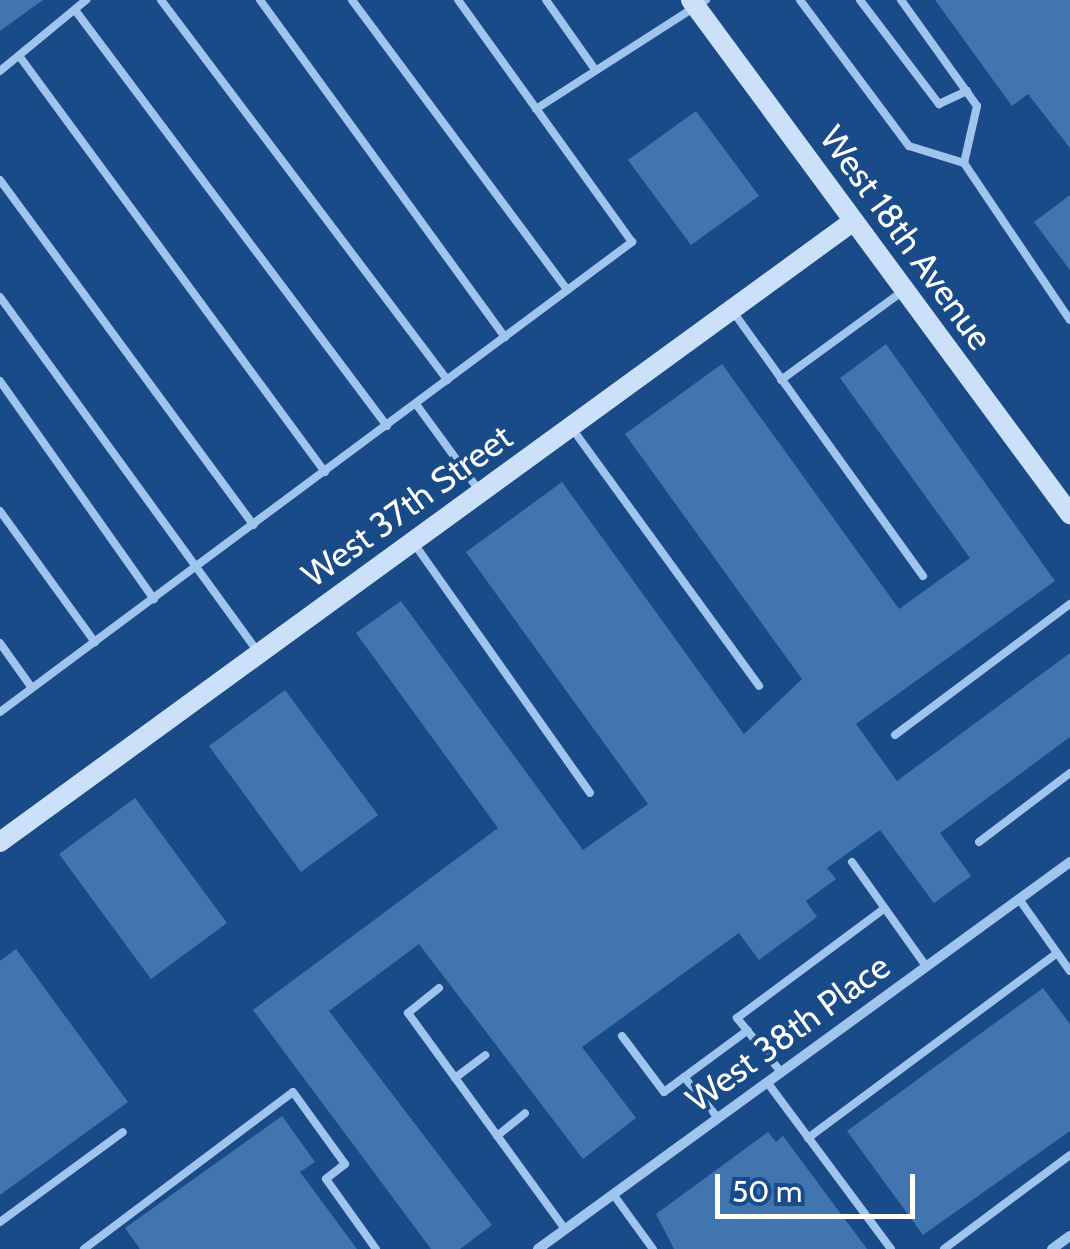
<!DOCTYPE html>
<html>
<head>
<meta charset="utf-8">
<style>
	body { margin:0 }
	#map { position:relative; width:1070px; height:1249px; overflow:hidden; background:#184b87; font-family:Cabin,sans-serif }
	div>[style] { position:absolute }
	.building>* { inset:0; background:#4175b0 }
	.lane>* { height:8px; margin:-4px; padding:0 4px; transform-origin:4px; border-radius:4px; background:#9fc4ed }
	.street>* { height:10px; margin:-5px; padding:0 5px; transform-origin:5px; border-radius:5px; background:#9fc4ed }
	.secondary>* { height:20px; margin:-10px; padding:0 10px; transform-origin:10px; border-radius:10px; background:#cce1f9 }
	span { translate:-50% -50%; white-space:nowrap; text-align:center; line-height:1.15; -webkit-text-stroke:8px #184b87; paint-order:stroke }
	.street-label { font-size:35px; color:#fff }
	.scale { position:absolute; left:715px; top:1174px; width:200px; height:45px; box-sizing:border-box; border:5px solid #fff; border-top:0; padding-left:12px; font-size:30px; line-height:35px; white-space:nowrap; color:#fff; -webkit-text-stroke:8px #184b87; paint-order:stroke }
</style>
</head>
<body>
<div id="map">
	<div class="building">
		<i style="clip-path:polygon(0 0,43px 0,0 31px)"></i>
		<i style="clip-path:polygon(935px 0,1070px 0,1070px 148px,1028px 94px,1012px 106px)"></i>
		<i style="clip-path:polygon(696px 111px,759px 196px,691px 245px,628px 160px)"></i>
		<i style="clip-path:polygon(1070px 195px,1070px 270px,1034px 222px)"></i>
		<i style="clip-path:polygon(886px 344px,1055px 581px,856px 724px,897px 781px,1070px 653px,1070px 737px,940px 833px,971px 876px,934px 903px,880px 830px,827px 868px,836px 879px,806px 901px,817px 917px,759px 960px,739px 933px,582px 1047px,636px 1118px,583px 1159px,419px 944px,329px 1011px,492px 1225px,460px 1249px,431px 1249px,253px 1010px,498px 828px,356px 633px,401px 601px,583px 850px,648px 804px,466px 552px,562px 482px,744px 734px,802px 679px,625px 434px,722px 364px,899px 609px,970px 558px,840px 378px)"></i>
		<i style="clip-path:polygon(285px 690px,378px 815px,301px 872px,209px 746px)"></i>
		<i style="clip-path:polygon(135px 798px,227px 923px,151px 979px,59px 854px)"></i>
		<i style="clip-path:polygon(16px 949px,128px 1102px,0 1195px,0 961px)"></i>
		<i style="clip-path:polygon(1043px 988px,1070px 1024px,1070px 1131px,923px 1235px,847px 1131px)"></i>
		<i style="clip-path:polygon(282px 1116px,315px 1162px,300px 1172px,357px 1249px,140px 1249px,125px 1228px)"></i>
		<i style="clip-path:polygon(768px 1132px,776px 1142px,783px 1136px,867px 1249px,674px 1249px,656px 1214px)"></i>
	</div>
	<div class="lane">
		<i style="left:161px;top:0;width:476px;rotate:53deg"></i>
		<i style="left:260px;top:0;width:417px;rotate:54deg"></i>
		<i style="left:352px;top:0;width:361px;rotate:53.4deg"></i>
		<i style="left:546px;top:0;width:83px;rotate:54.8deg"></i>
		<i style="left:800px;top:0;width:182px;rotate:53.3deg"></i>
		<i style="left:909px;top:146px;width:58px;rotate:17.2deg"></i>
		<i style="left:964px;top:163px;width:189px;rotate:56deg"></i>
		<i style="left:860px;top:0;width:131px;rotate:52.8deg"></i>
		<i style="left:939px;top:104px;width:31px;rotate:-25deg"></i>
		<i style="left:901px;top:0;width:130px;rotate:54.4deg"></i>
		<i style="left:977px;top:106px;width:58px;rotate:102.8deg"></i>
		<i style="left:75px;top:10px;width:520px;rotate:53.13deg"></i>
		<i style="left:20px;top:57px;width:515px;rotate:53.69deg"></i>
		<i style="left:0;top:71px;width:112px;rotate:-39.5deg"></i>
		<i style="left:536px;top:109px;width:202px;rotate:-32.7deg"></i>
		<i style="left:0;top:180px;width:428px;rotate:53.7deg"></i>
		<i style="left:0;top:297px;width:440px;rotate:54deg"></i>
		<i style="left:734px;top:313px;width:324px;rotate:54.3deg"></i>
		<i style="left:781px;top:380px;width:151px;rotate:-36.1deg"></i>
		<i style="left:0;top:381px;width:267px;rotate:54.8deg"></i>
		<i style="left:416px;top:404px;width:105px;rotate:53.9deg"></i>
		<i style="left:571px;top:427px;width:320px;rotate:54deg"></i>
		<i style="left:0;top:511px;width:162px;rotate:54.1deg"></i>
		<i style="left:413px;top:542px;width:307px;rotate:54.8deg"></i>
		<i style="left:0;top:643px;width:55px;rotate:54.6deg"></i>
		<i style="left:0;top:712px;width:788px;rotate:-36.64deg"></i>
		<i style="left:632px;top:242px;width:298px;rotate:-125.7deg"></i>
		<i style="left:895px;top:735px;width:219px;rotate:-36.8deg"></i>
		<i style="left:979px;top:842px;width:114px;rotate:-37.2deg"></i>
		<i style="left:852px;top:862px;width:128px;rotate:54.6deg"></i>
		<i style="left:1019px;top:899px;width:88px;rotate:54.7deg"></i>
		<i style="left:439px;top:988px;width:40px;rotate:141deg"></i>
		<i style="left:408px;top:1013px;width:267px;rotate:54deg"></i>
		<i style="left:622px;top:1036px;width:70px;rotate:53.1deg"></i>
		<i style="left:664px;top:1092px;width:104px;rotate:-36.4deg"></i>
		<i style="left:781px;top:1072px;width:70px;rotate:-129.2deg"></i>
		<i style="left:737px;top:1018px;width:184px;rotate:-36.6deg"></i>
		<i style="left:684px;top:1077px;width:53px;rotate:50.3deg"></i>
		<i style="left:455px;top:1078px;width:38px;rotate:-37deg"></i>
		<i style="left:767px;top:1082px;width:208px;rotate:53.4deg"></i>
		<i style="left:497px;top:1136px;width:36px;rotate:-39deg"></i>
		<i style="left:808px;top:1138px;width:310px;rotate:-36.6deg"></i>
		<i style="left:613px;top:1194px;width:68px;rotate:54deg"></i>
		<i style="left:0;top:1222px;width:152px;rotate:-36.2deg"></i>
		<i style="left:84px;top:1249px;width:261px;rotate:-36.9deg"></i>
		<i style="left:293px;top:1092px;width:89px;rotate:54.2deg"></i>
		<i style="left:345px;top:1164px;width:24px;rotate:142deg"></i>
		<i style="left:326px;top:1179px;width:86px;rotate:54.5deg"></i>
		<i style="left:944px;top:1249px;width:157px;rotate:-36.7deg"></i>
	</div>
	<div class="street">
		<i style="left:538px;top:1249px;width:658px;rotate:-36.03deg"></i>
		<i style="left:1052px;top:1249px;width:22px;rotate:-36deg"></i>
	</div>
	<div class="secondary">
		<i style="left:691px;top:0;width:639px;rotate:53.6deg"></i>
		<i style="left:0;top:842px;width:1054px;rotate:-36.04deg"></i>
	</div>
	<div class="street-label">
		<span style="left:906px;top:238px;rotate:54deg">West 18th Avenue</span>
		<span style="left:407px;top:506px;rotate:-36deg">West 37th Street</span>
		<span style="left:788px;top:1033px;rotate:-36deg">West 38th Place</span>
	</div>
	<div class="scale">50 m</div>
</div>
</body>
</html>
